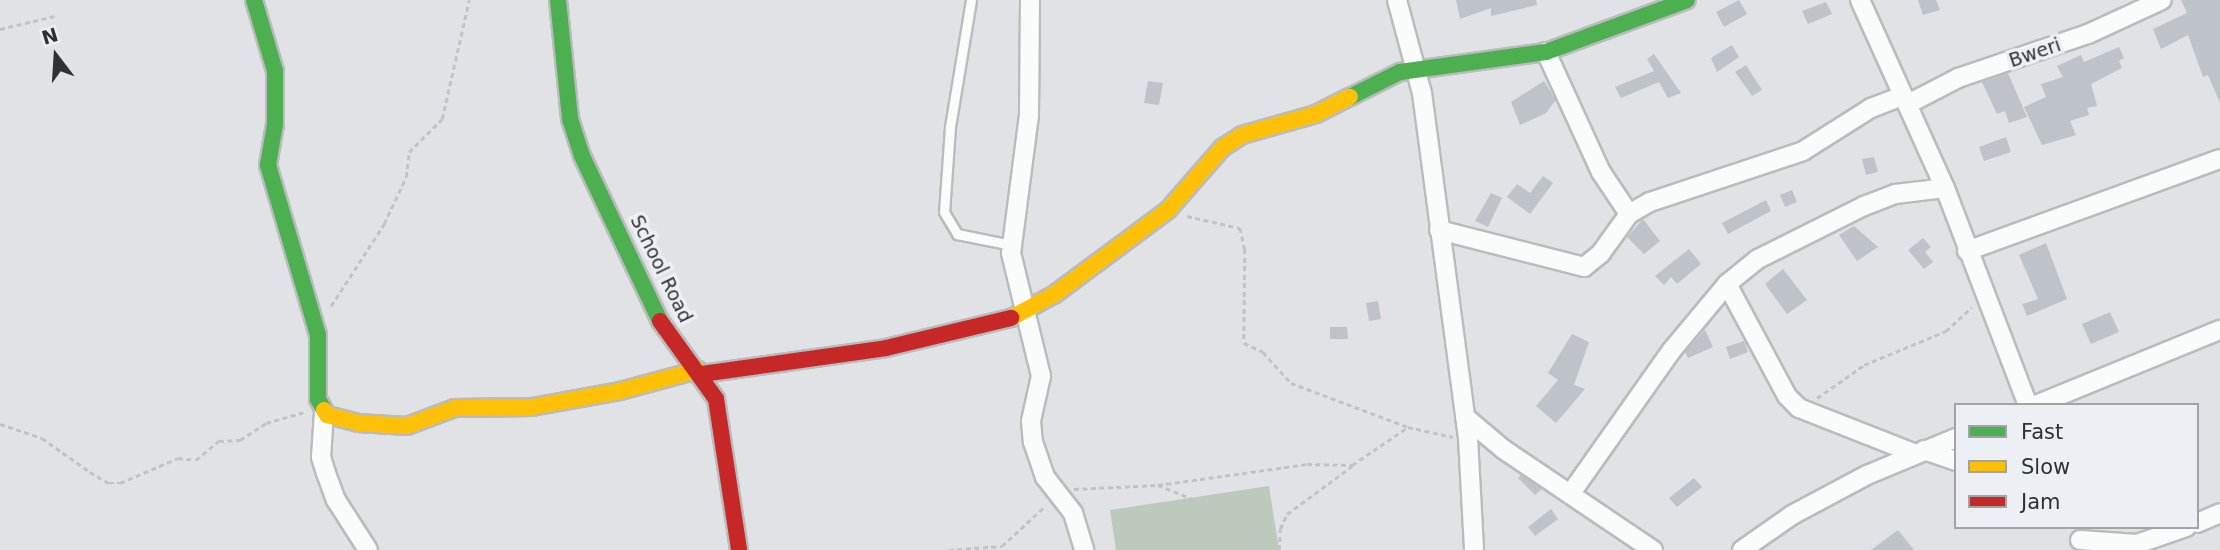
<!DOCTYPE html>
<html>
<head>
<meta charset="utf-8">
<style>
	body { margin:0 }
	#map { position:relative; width:2220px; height:550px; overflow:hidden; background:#e0e2e5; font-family:"DejaVu Sans",sans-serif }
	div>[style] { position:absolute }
	.green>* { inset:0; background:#bec9be }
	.building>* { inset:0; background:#bec2c9 }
	.path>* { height:2.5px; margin-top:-1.25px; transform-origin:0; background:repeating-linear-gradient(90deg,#c3c3c3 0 5px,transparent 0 8.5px) }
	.roads { filter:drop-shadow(2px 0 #babbbd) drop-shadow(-2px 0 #babbbd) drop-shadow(0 2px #babbbd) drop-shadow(0 -2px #babbbd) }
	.lane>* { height:9px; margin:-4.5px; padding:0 4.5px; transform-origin:4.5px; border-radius:4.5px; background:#fafbfb }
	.street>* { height:18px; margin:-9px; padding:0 9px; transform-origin:9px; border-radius:9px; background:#fafbfb }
	.fast>* { height:16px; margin:-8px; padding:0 8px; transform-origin:8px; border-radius:8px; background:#4caf50 }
	.slow>* { height:16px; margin:-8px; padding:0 8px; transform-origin:8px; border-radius:8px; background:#ffc107 }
	.jam>* { height:16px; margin:-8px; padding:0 8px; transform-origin:8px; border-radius:8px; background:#c62828 }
	span { translate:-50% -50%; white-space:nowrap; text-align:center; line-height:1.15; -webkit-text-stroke:7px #eceff3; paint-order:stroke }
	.street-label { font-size:19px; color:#303133 }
	.legend { position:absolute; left:1954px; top:403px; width:245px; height:126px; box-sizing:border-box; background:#eceff3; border:2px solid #a1a3a6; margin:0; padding:9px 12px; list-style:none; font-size:21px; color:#303133 }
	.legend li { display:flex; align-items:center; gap:14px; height:35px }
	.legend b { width:35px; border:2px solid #a1a3a6 }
	.north { position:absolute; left:21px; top:21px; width:70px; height:70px; -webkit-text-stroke:5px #eceff3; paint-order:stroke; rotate:343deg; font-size:19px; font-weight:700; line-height:28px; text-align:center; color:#303133 }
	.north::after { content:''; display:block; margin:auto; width:24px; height:32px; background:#303133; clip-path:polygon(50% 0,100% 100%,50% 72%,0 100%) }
</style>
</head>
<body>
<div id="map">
	<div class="green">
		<i style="clip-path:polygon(1269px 486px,1279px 550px,1116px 550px,1110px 510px)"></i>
	</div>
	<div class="building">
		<i style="clip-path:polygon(1456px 0,1536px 0,1537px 5px,1491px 16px,1491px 8px,1460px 19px)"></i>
		<i style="clip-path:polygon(1739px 0,1747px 14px,1724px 27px,1716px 12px)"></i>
		<i style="clip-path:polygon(1918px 0,1936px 0,1940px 10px,1923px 15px)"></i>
		<i style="clip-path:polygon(2181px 0,2220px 0,2220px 103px,2208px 75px,2203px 77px,2188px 35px,2161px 49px,2153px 29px,2187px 13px)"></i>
		<i style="clip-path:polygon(1826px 2px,1832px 14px,1808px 24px,1802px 11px)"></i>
		<i style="clip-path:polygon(1732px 45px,1739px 57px,1717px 72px,1711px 58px)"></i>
		<i style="clip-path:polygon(2119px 47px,2124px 58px,2119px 61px,2122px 68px,2091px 84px,2097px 106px,2087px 108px,2089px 115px,2070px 121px,2076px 135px,2042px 145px,2024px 107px,2046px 97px,2041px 84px,2063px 77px,2057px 66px,2081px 55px,2084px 62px)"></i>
		<i style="clip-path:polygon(1654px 54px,1681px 93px,1668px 98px,1659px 82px,1621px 98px,1615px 87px,1654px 71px,1647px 59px)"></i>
		<i style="clip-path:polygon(1746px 65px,1762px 90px,1752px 96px,1735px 72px)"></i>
		<i style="clip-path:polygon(2008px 73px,2027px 117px,2009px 123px,2005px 111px,1997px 114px,1982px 82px)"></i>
		<i style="clip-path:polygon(1148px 81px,1163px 83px,1159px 105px,1144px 103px)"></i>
		<i style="clip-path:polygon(1544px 81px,1556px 100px,1546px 113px,1520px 125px,1511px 102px)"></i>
		<i style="clip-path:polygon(2006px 137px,2011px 152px,1984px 161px,1979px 147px)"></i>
		<i style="clip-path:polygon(1874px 157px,1878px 172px,1866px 175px,1862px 159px)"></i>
		<i style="clip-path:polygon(1543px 176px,1553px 183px,1530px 214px,1507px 197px,1517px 184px,1530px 193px)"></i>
		<i style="clip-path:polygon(1792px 190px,1797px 202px,1785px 207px,1780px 195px)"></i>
		<i style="clip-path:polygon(1491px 193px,1502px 198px,1488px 227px,1475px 221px)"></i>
		<i style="clip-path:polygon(1766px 200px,1771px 211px,1728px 234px,1722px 223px)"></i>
		<i style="clip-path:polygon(1643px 219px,1660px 241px,1644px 254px,1627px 237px)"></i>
		<i style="clip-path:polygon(1854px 226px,1878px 247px,1857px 261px,1839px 235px)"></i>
		<i style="clip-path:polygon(1923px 238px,1931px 247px,1925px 252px,1933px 262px,1924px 269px,1908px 250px)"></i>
		<i style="clip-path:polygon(2046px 243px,2067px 299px,2027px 316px,2022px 304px,2038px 299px,2019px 255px)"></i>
		<i style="clip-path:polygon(1689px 249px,1701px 264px,1677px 284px,1671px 277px,1664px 285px,1655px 276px)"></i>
		<i style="clip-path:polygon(1783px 269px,1807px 300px,1787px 314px,1765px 284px)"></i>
		<i style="clip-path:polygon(1378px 301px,1381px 319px,1369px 321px,1366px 303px)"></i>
		<i style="clip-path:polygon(2110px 312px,2119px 332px,2091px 344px,2082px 324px)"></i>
		<i style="clip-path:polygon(1330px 327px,1347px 327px,1348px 339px,1330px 339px)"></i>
		<i style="clip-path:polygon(1705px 330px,1713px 347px,1688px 358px,1685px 352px)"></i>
		<i style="clip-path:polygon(1572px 334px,1589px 342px,1574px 385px,1585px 389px,1556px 423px,1536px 406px,1558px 380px,1548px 373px)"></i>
		<i style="clip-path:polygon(1744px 341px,1748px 352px,1730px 359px,1726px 347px)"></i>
		<i style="clip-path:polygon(1521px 475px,1542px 489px,1535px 495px,1518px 478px)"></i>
		<i style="clip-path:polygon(1694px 478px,1702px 487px,1677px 507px,1669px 498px)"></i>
		<i style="clip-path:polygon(1551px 509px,1558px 519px,1535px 536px,1528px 527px)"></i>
		<i style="clip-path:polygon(1898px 530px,1914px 550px,1871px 550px)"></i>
	</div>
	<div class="path">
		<i style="left:0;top:29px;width:56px;rotate:-13.5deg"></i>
		<i style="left:1187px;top:216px;width:54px;rotate:12.8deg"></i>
		<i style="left:1240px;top:228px;width:22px;rotate:77deg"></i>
		<i style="left:1245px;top:249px;width:94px;rotate:90.6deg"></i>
		<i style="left:1244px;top:343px;width:21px;rotate:25deg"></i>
		<i style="left:1263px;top:352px;width:42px;rotate:47.9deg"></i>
		<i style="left:1291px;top:383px;width:125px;rotate:20.6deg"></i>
		<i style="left:1408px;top:427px;width:46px;rotate:12.5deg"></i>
		<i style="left:331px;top:306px;width:98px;rotate:-57.1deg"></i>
		<i style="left:384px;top:224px;width:52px;rotate:-64.9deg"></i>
		<i style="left:406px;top:177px;width:25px;rotate:-83deg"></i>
		<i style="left:409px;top:152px;width:47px;rotate:-45deg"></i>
		<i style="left:442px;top:119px;width:122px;rotate:-77.2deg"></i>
		<i style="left:1817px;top:398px;width:57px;rotate:-35.1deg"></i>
		<i style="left:1864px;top:365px;width:89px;rotate:-22.5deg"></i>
		<i style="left:1946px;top:331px;width:35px;rotate:-43deg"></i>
		<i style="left:0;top:424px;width:44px;rotate:18.4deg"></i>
		<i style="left:42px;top:438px;width:59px;rotate:35.3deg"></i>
		<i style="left:90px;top:472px;width:22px;rotate:30deg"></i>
		<i style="left:109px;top:483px;width:11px"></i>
		<i style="left:120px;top:483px;width:63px;rotate:-23.3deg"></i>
		<i style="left:178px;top:458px;width:18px;rotate:6deg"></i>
		<i style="left:196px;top:460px;width:30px;rotate:-40deg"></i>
		<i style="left:219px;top:441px;width:21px;rotate:-3deg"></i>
		<i style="left:240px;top:440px;width:31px;rotate:-33deg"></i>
		<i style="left:266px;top:423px;width:40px;rotate:-16deg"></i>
		<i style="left:1158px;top:485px;width:150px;rotate:-8deg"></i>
		<i style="left:1307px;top:464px;width:45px;rotate:1.3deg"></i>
		<i style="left:1352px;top:465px;width:68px;rotate:-34.2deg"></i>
		<i style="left:1074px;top:489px;width:84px;rotate:-2.7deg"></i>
		<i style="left:1158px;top:485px;width:37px;rotate:22deg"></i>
		<i style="left:1192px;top:499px;width:76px;rotate:42.3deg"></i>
		<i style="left:949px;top:550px;width:53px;rotate:-4.3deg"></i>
		<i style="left:1002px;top:546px;width:59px;rotate:-42.9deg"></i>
		<i style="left:1279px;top:550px;width:21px;rotate:-87deg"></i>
		<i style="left:1280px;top:529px;width:17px;rotate:-65deg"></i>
		<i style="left:1287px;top:514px;width:81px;rotate:-36.4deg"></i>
	</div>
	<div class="roads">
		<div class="lane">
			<i style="left:971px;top:0;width:129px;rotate:99.4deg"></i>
			<i style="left:950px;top:127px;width:85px;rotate:94deg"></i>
			<i style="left:944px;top:212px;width:26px;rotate:59deg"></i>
			<i style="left:957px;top:234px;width:55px;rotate:11.5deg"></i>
		</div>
		<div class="street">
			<i style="left:1030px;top:0;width:115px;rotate:90.5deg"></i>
			<i style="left:1029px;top:115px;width:139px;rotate:97.4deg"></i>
			<i style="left:1011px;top:253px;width:127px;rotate:76.3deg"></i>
			<i style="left:1041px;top:376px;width:46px;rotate:102.5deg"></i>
			<i style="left:1031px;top:421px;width:21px;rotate:85deg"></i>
			<i style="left:1033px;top:442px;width:37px;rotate:71deg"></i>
			<i style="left:1045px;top:477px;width:46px;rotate:52.1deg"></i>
			<i style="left:1073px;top:513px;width:39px;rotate:73deg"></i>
			<i style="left:1397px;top:0;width:96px;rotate:75deg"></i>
			<i style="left:1422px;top:93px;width:348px;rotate:82.4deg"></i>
			<i style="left:1468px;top:438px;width:112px;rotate:86.9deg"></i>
			<i style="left:1860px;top:0;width:206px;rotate:65.7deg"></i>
			<i style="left:1945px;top:188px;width:232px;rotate:69.1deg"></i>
			<i style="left:1546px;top:52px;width:132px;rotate:65.4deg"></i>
			<i style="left:1601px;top:172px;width:50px;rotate:56.3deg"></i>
			<i style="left:1908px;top:104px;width:56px;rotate:-27.5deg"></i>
			<i style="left:1958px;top:78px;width:137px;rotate:-18.7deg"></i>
			<i style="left:2088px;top:34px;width:81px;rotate:-24.7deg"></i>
			<i style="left:1439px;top:230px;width:150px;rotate:14.3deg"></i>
			<i style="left:1584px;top:267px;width:22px;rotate:-39deg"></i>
			<i style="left:1601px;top:253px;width:48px;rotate:-54.3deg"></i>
			<i style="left:1629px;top:214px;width:24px;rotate:-30deg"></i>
			<i style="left:1650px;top:202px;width:161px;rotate:-18.4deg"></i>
			<i style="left:1803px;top:151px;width:80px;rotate:-32.3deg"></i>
			<i style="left:1871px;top:108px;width:34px;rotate:-21deg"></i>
			<i style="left:1967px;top:251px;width:269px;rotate:-20deg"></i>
			<i style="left:1727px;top:284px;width:127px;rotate:61.8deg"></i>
			<i style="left:1787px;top:396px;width:17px;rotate:45deg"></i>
			<i style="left:1799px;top:408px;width:126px;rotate:21.5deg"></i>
			<i style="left:2036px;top:405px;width:199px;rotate:-22.2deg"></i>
			<i style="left:324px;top:412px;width:45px;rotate:93.8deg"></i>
			<i style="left:321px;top:457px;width:17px;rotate:73deg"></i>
			<i style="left:326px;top:473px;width:29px;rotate:70deg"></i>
			<i style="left:336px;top:500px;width:59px;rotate:57.4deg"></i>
			<i style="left:1465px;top:417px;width:50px;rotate:40.1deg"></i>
			<i style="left:1503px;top:449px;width:181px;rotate:34deg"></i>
			<i style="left:1924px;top:450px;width:34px;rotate:19deg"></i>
			<i style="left:1571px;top:493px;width:175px;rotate:-54.8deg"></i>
			<i style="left:1672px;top:350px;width:86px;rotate:-50.2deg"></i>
			<i style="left:1727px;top:284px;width:40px;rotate:-39deg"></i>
			<i style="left:1758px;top:259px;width:119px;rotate:-26.6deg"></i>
			<i style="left:1864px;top:206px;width:33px;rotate:-21deg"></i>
			<i style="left:1895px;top:194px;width:50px;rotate:-6.8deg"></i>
			<i style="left:2197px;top:523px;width:25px;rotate:-23deg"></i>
			<i style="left:2080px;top:540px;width:57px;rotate:4deg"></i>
			<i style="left:2137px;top:544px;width:52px;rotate:-19.1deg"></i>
			<i style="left:1742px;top:550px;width:61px;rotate:-35deg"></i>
			<i style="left:1792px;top:515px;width:85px;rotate:-28.1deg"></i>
			<i style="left:1867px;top:475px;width:96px;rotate:-22.6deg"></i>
		</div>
		<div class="fast">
			<i style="left:254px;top:0;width:74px;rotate:73.5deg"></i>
			<i style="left:275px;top:71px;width:53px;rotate:90deg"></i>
			<i style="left:275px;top:124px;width:42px;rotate:99.7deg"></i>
			<i style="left:268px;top:165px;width:177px;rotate:73.6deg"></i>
			<i style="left:318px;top:335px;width:64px;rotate:90deg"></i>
			<i style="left:318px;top:399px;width:13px;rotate:61deg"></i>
			<i style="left:558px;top:0;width:120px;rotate:84.2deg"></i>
			<i style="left:570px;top:119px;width:39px;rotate:72deg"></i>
			<i style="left:582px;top:156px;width:183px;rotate:64.7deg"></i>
			<i style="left:1350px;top:97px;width:56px;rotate:-26.6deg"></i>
			<i style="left:1400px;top:72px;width:147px;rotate:-7.8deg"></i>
			<i style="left:1546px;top:52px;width:150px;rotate:-20.2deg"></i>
		</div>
		<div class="slow">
			<i style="left:1011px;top:318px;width:50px;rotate:-28.6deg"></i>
			<i style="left:1055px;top:294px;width:141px;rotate:-36.6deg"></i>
			<i style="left:1168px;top:210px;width:82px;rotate:-48.9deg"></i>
			<i style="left:1222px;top:148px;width:24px;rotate:-33deg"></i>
			<i style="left:1242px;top:135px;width:77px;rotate:-15.8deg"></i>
			<i style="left:1316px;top:114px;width:38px;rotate:-27deg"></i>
			<i style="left:324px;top:410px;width:6px;rotate:59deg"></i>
			<i style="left:327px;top:415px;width:32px;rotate:14deg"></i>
			<i style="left:358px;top:423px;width:49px;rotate:3.5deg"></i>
			<i style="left:407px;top:426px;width:51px;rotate:-20.6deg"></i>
			<i style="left:455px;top:408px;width:77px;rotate:-0.7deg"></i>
			<i style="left:532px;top:407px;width:89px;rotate:-10.3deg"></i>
			<i style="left:620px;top:391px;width:81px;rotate:-15.1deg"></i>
		</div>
		<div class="jam">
			<i style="left:660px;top:321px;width:96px;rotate:54.3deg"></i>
			<i style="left:716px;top:399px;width:153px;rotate:81.3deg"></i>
			<i style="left:702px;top:374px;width:186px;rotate:-8deg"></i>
			<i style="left:886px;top:348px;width:129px;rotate:-13.5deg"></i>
		</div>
	</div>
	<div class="street-label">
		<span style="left:2035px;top:53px;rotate:-19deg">Bweri</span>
		<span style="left:661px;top:269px;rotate:64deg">School Road</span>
	</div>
	<ul class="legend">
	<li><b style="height:9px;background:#4caf50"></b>Fast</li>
	<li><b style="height:9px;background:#ffc107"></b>Slow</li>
	<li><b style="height:9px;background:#c62828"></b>Jam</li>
	</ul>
	<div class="north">N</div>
</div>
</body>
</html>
